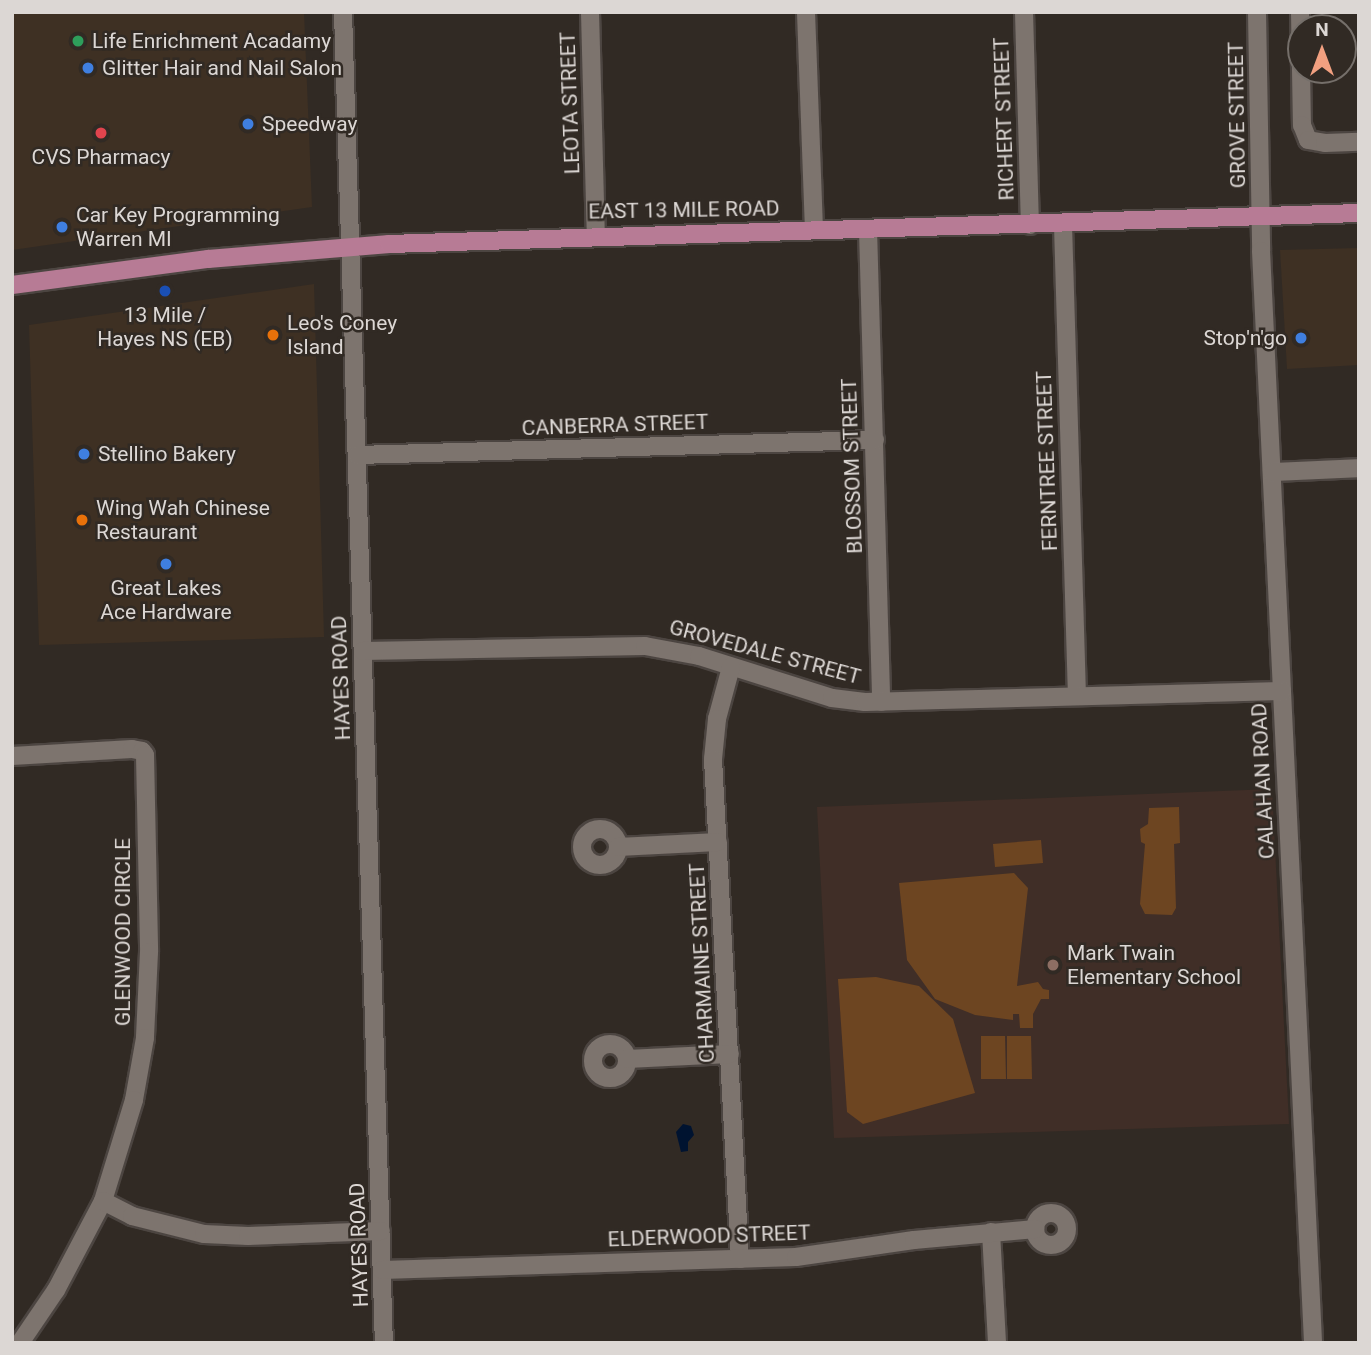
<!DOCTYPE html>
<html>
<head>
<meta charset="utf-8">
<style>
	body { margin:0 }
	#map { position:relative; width:1371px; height:1355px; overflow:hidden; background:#312a24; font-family:Roboto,sans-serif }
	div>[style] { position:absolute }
	.commercial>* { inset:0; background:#3e3023 }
	.education>* { inset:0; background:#402e27 }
	.green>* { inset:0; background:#6d4521 }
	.water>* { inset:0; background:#001330 }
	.roads { filter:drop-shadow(2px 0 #4c4541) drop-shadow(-2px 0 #4c4541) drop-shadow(0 2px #4c4541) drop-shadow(0 -2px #4c4541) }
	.minor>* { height:18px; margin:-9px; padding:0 9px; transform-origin:9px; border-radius:9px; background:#7d746e }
	.minor>.ring { margin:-9px; padding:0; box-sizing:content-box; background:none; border:18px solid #7d746e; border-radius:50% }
	.major>* { height:18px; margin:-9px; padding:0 9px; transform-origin:9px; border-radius:9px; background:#b77b95 }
	.dots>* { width:19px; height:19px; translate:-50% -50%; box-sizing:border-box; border:4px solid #312a24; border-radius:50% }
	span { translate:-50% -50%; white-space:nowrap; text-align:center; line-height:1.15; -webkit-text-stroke:5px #312a24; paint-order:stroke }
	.poi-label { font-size:21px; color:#dcd7d4 }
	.left { translate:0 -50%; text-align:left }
	.right { translate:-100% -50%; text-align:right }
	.street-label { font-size:21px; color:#dcd7d4 }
	.frame { position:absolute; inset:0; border:14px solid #dcd7d4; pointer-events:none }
	.north { position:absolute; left:1287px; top:14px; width:70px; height:70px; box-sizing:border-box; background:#312a24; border:2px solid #756f6a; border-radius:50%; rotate:0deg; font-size:19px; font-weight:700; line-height:28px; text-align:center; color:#dcd7d4 }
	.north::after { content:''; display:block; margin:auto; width:24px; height:32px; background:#f2a080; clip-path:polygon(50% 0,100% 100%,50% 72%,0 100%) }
</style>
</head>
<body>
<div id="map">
	<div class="commercial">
		<i style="clip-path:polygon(12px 12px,304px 12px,312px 207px,12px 250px)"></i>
		<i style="clip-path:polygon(1359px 248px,1359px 365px,1287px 369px,1280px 250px)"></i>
		<i style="clip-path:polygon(314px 284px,324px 637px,39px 645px,29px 325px)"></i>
	</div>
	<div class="education">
		<i style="clip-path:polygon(1272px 789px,1289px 1124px,834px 1138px,817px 807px)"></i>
	</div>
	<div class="green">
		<i style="clip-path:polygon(1179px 807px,1180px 843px,1174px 844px,1176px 908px,1172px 915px,1145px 914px,1140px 904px,1145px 844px,1141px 842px,1140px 829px,1148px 824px,1149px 808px)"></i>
		<i style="clip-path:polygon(1041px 840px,1043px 863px,995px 867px,993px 844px)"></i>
		<i style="clip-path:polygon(1014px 873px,1028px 888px,1017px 986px,1038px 982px,1043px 989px,1049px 990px,1049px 999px,1041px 999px,1033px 1014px,1033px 1028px,1020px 1028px,1019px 1014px,1013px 1014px,1013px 1020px,975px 1015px,935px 999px,907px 960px,899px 883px)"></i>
		<i style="clip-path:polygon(876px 977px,919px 986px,953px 1019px,975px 1093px,863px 1124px,847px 1112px,838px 979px)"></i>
		<i style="clip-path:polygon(981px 1036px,1005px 1036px,1006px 1079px,981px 1079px)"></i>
		<i style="clip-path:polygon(1007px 1036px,1031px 1036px,1032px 1079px,1007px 1079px)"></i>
	</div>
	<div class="water">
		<i style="clip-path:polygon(683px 1124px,691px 1126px,694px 1135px,688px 1142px,688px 1151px,681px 1152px,676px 1132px)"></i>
	</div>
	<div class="roads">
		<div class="minor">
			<i style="left:343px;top:12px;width:1332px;rotate:88.24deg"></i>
			<i style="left:590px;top:12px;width:223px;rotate:88.5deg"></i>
			<i style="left:806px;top:12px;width:218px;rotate:87.9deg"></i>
			<i style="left:1024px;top:12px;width:213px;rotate:88.4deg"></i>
			<i style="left:1257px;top:12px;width:239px;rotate:89deg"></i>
			<i style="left:1261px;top:251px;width:1093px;rotate:87.27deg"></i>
			<i style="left:1300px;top:12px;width:56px;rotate:89deg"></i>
			<i style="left:1301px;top:70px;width:55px;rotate:89deg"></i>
			<i style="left:1302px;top:125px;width:16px;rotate:68deg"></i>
			<i style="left:1308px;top:140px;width:17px;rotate:10deg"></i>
			<i style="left:1325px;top:143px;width:34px;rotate:-2deg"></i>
			<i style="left:1063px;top:225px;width:471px;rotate:88.3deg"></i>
			<i style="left:868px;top:229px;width:473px;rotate:88.4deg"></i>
			<i style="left:357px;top:455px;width:518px;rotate:-1.66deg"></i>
			<i style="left:1272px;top:472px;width:87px;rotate:-2.6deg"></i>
			<i style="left:363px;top:651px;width:282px;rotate:-1deg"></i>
			<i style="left:645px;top:646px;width:55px;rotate:10.5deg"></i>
			<i style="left:699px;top:656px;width:139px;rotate:17.5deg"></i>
			<i style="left:832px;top:698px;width:33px;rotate:7deg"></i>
			<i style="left:865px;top:702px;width:417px;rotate:-1.5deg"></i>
			<i style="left:731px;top:667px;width:54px;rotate:105.1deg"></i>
			<i style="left:717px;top:719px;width:40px;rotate:95.7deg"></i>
			<i style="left:713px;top:759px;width:501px;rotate:86.91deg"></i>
			<i style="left:12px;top:756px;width:120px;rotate:-3.3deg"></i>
			<i style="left:132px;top:749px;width:10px;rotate:11deg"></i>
			<i style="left:142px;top:751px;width:5px;rotate:53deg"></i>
			<i style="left:145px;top:755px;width:197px;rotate:88.8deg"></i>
			<i style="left:149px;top:952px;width:86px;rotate:92.7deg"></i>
			<i style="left:145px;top:1038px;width:63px;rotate:100.1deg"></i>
			<i style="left:134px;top:1100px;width:106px;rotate:107.1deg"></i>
			<i style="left:103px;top:1201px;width:101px;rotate:117.8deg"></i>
			<i style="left:56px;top:1290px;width:64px;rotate:124.2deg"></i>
			<i class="ring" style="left:582px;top:829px;width:18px;height:18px"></i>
			<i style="left:618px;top:847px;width:100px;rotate:-2.9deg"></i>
			<i class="ring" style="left:593px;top:1044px;width:16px;height:16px"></i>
			<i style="left:627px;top:1059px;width:103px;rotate:-2.8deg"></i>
			<i style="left:103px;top:1201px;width:33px;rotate:27deg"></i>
			<i style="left:132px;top:1216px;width:74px;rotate:14deg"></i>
			<i style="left:204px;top:1234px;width:44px;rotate:2.6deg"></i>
			<i style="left:248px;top:1236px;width:133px;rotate:-2.2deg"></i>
			<i class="ring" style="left:1035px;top:1213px;width:14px;height:14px"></i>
			<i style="left:991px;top:1232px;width:111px;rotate:86.9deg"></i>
			<i style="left:382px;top:1270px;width:414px;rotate:-1.8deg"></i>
			<i style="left:796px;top:1257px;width:119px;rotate:-8.2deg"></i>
			<i style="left:914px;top:1240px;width:122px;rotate:-5.2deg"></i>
		</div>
		<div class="major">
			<i style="left:12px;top:285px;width:198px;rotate:-7.6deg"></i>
			<i style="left:208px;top:259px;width:182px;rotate:-4.7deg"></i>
			<i style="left:389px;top:244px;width:970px;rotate:-1.83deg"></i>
		</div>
	</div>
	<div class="dots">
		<i style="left:78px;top:41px;background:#2e9e5b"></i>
		<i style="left:88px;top:68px;background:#3f7fe0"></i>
		<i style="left:248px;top:124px;background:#3f7fe0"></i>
		<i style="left:101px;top:133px;background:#e0444e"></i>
		<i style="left:62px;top:227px;background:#3f7fe0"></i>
		<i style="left:165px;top:291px;background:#1a4fb4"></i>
		<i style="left:273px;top:335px;background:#e8710a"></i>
		<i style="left:1301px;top:338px;background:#3f7fe0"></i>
		<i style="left:84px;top:454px;background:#3f7fe0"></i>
		<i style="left:82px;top:520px;background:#e8710a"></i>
		<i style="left:166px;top:564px;background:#3f7fe0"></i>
		<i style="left:1053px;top:965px;background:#8d6e63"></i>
	</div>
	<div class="poi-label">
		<span class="left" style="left:92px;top:41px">Life Enrichment Acadamy</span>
		<span class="left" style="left:102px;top:68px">Glitter Hair and Nail Salon</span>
		<span class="left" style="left:262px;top:124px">Speedway</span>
		<span style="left:101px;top:157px">CVS Pharmacy</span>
		<span class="left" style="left:76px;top:227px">Car Key Programming<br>Warren MI</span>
		<span style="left:165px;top:327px">13 Mile /<br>Hayes NS (EB)</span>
		<span class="left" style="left:287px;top:335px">Leo's Coney<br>Island</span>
		<span class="right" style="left:1287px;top:338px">Stop'n'go</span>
		<span class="left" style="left:98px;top:454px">Stellino Bakery</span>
		<span class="left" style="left:96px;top:520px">Wing Wah Chinese<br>Restaurant</span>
		<span style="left:166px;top:600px">Great Lakes<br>Ace Hardware</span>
		<span class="left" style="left:1067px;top:965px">Mark Twain<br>Elementary School</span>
	</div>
	<div class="street-label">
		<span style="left:570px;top:103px;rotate:-92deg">LEOTA STREET</span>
		<span style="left:1237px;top:115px;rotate:-91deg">GROVE STREET</span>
		<span style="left:1004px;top:119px;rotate:-92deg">RICHERT STREET</span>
		<span style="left:684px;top:210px;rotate:-1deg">EAST 13 MILE ROAD</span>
		<span style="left:615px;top:425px;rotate:-2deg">CANBERRA STREET</span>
		<span style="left:1047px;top:461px;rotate:-92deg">FERNTREE STREET</span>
		<span style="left:852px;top:466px;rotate:-92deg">BLOSSOM STREET</span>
		<span style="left:765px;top:652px;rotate:15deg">GROVEDALE STREET</span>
		<span style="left:341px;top:678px;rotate:-92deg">HAYES ROAD</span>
		<span style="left:1263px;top:781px;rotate:-93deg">CALAHAN ROAD</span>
		<span style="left:123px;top:932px;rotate:-90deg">GLENWOOD CIRCLE</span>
		<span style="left:702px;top:963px;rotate:-93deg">CHARMAINE STREET</span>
		<span style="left:709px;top:1236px;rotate:-2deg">ELDERWOOD STREET</span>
		<span style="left:359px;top:1245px;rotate:-92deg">HAYES ROAD</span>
	</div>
	<div class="frame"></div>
	<div class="north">N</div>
</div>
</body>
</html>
